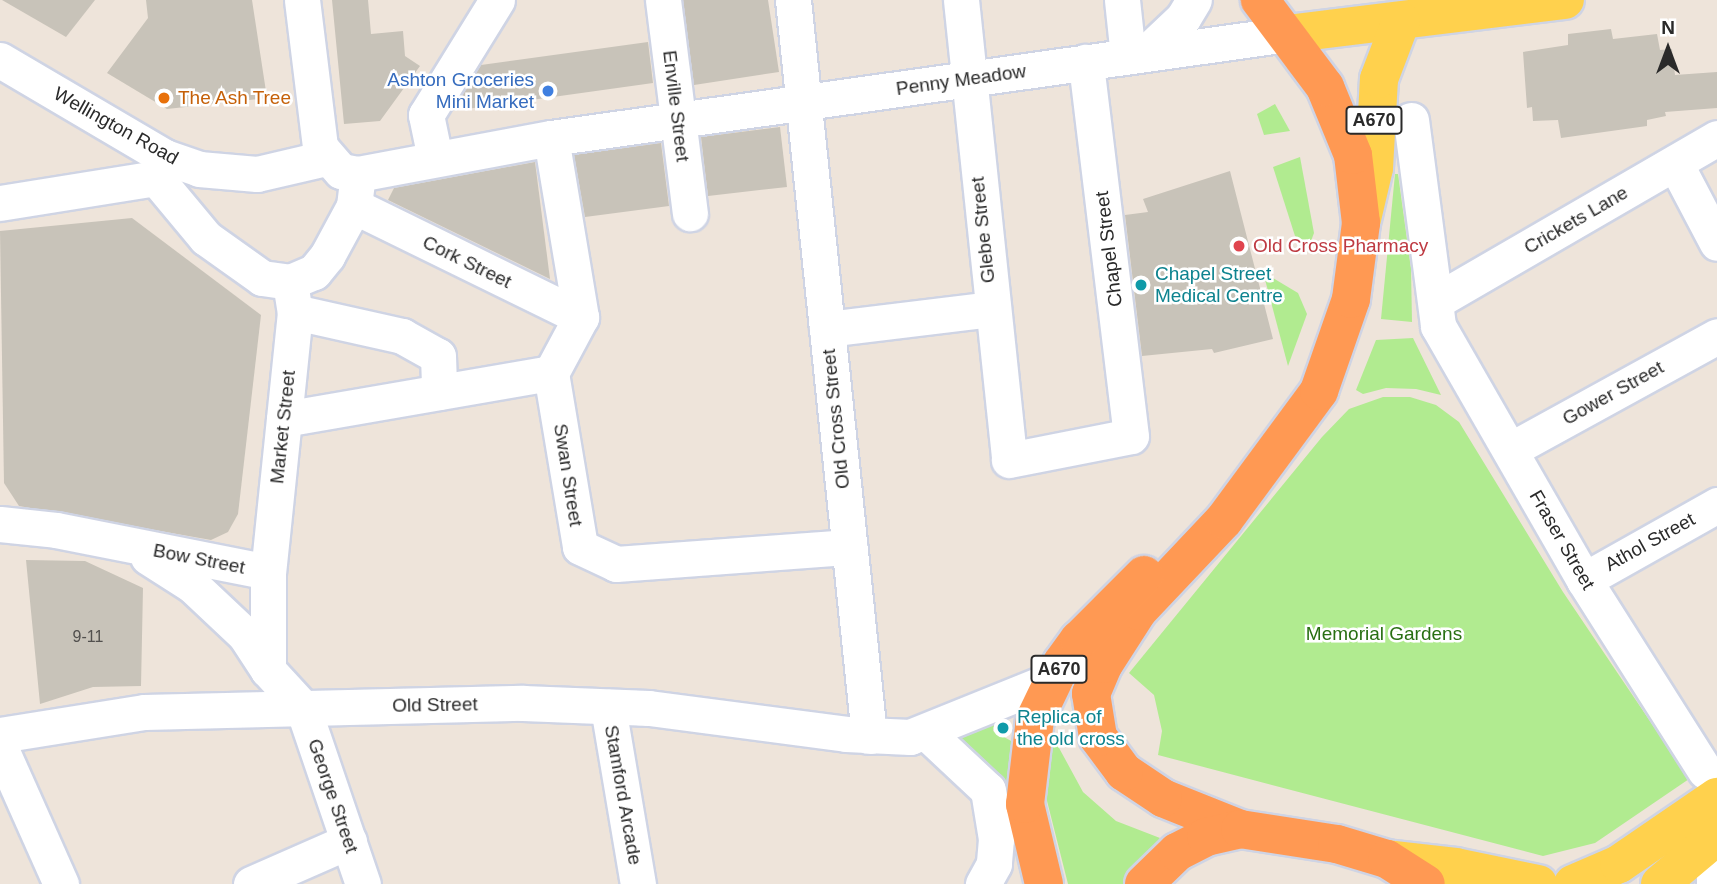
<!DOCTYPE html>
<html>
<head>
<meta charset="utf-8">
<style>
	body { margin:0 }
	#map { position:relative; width:1717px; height:884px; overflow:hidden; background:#eee4da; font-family:Helvetica,sans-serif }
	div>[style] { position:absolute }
	.green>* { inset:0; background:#b1eb90 }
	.building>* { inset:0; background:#c8c3b9 }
	.roads { filter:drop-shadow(2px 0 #cfd4e4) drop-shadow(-2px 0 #cfd4e4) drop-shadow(0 2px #cfd4e4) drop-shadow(0 -2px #cfd4e4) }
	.minor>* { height:35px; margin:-17.5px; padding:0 17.5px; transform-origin:17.5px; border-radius:17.5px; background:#fff }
	.major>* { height:38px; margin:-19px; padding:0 19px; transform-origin:19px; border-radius:19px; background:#ffd14d }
	.highway>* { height:38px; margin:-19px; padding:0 19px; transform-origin:19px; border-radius:19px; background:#ff9953 }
	.dots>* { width:19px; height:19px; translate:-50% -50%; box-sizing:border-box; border:4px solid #fff; border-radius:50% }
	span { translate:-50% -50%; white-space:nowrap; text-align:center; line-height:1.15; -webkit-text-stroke:5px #fff; paint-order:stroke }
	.number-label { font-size:16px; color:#52504e }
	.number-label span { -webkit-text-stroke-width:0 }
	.shield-label span { padding:2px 5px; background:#fff; border:2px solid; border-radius:5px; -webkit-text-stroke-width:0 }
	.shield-label { font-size:18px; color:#2a2a2a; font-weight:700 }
	.shop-label { font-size:19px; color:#366cbe }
	.right { translate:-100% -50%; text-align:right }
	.street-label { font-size:19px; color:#2a2a2a }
	.food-label { font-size:19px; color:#c56008 }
	.left { translate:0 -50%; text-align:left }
	.health-label { font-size:19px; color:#be3a42 }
	.culture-label { font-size:19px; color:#0d838f }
	.park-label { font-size:19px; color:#286f12 }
	.north { position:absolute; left:1633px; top:14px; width:70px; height:70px; -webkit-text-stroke:5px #fff; paint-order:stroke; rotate:0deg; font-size:19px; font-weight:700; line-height:28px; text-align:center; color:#2a2a2a }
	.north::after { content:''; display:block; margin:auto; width:24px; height:32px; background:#2a2a2a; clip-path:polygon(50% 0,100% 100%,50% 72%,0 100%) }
</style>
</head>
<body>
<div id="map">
	<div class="green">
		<i style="clip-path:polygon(1275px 104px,1290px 131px,1264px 135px,1257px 114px)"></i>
		<i style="clip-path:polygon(1300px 157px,1314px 233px,1311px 241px,1301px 242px,1295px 236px,1273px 167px)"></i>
		<i style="clip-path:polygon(1395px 174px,1398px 174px,1411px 269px,1412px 322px,1381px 319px)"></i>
		<i style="clip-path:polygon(1263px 272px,1298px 293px,1307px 314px,1288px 366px)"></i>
		<i style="clip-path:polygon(1413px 338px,1441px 395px,1416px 389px,1386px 388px,1363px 394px,1356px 390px,1376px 340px)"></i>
		<i style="clip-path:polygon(1383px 397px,1410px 397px,1436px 405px,1459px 422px,1563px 592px,1689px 779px,1595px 843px,1543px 856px,1158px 755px,1162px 731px,1154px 695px,1129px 673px,1322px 437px,1349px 409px)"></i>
		<i style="clip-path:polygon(996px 717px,993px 731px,1013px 742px,1010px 781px,999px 786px,954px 735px)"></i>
		<i style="clip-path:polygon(1052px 735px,1083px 792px,1116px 821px,1160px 838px,1127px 884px,1068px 884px,1045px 793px)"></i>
	</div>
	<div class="building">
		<i style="clip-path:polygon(2px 0,95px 0,66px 37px)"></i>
		<i style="clip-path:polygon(146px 0,252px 0,267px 98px,167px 109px,107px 73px,148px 18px)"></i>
		<i style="clip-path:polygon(332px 0,368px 0,371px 34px,403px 31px,405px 56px,420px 66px,380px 121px,344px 124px)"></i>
		<i style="clip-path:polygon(683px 0,768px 0,779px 72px,694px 85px)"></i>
		<i style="clip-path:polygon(1611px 29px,1613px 39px,1657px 34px,1660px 50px,1672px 49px,1675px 75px,1717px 72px,1717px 108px,1665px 112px,1666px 116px,1647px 120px,1647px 126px,1561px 138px,1558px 120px,1533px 121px,1532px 107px,1527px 108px,1523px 52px,1568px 45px,1568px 34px)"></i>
		<i style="clip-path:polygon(648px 42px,653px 83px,452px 111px,481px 65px)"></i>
		<i style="clip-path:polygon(780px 127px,787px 187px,708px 196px,701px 137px)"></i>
		<i style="clip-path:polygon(661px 143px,669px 206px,585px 217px,574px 155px)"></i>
		<i style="clip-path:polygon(535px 162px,550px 279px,388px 200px,394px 188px)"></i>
		<i style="clip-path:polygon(1230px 171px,1273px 339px,1214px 353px,1212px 349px,1142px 356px,1125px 215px,1148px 212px,1143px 199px)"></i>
		<i style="clip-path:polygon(132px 218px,261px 315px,238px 514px,228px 532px,211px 540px,19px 506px,4px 483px,0 231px)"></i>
		<i style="clip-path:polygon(26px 560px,85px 561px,143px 588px,141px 686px,93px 687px,40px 704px)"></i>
	</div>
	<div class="roads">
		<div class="minor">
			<i style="left:302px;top:0;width:148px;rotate:83deg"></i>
			<i style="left:320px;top:147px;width:32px;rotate:49deg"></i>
			<i style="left:341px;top:171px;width:17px;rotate:10deg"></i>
			<i style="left:358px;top:174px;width:196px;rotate:-10.6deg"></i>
			<i style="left:551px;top:138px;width:743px;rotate:-8.04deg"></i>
			<i style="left:663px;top:0;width:215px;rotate:82.8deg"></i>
			<i style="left:793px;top:0;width:740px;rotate:84.1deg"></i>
			<i style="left:961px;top:0;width:462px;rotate:84deg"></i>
			<i style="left:1009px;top:460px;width:124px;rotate:-11.1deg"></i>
			<i style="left:1131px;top:436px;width:377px;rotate:-96.9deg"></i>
			<i style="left:1122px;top:0;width:56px;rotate:83.9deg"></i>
			<i style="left:1146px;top:53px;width:51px;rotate:-43.4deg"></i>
			<i style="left:1183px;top:18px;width:21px;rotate:-59deg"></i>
			<i style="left:0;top:60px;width:191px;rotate:30.5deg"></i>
			<i style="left:165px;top:157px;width:36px;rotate:19deg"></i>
			<i style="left:199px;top:169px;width:58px;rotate:4.9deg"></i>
			<i style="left:257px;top:174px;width:71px;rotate:-13.1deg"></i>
			<i style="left:1411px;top:120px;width:208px;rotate:82.5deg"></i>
			<i style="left:1438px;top:326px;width:293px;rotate:60.1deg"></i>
			<i style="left:1584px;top:580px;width:226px;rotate:57.6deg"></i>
			<i style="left:551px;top:138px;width:181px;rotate:80.5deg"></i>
			<i style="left:581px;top:317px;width:64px;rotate:118.2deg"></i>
			<i style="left:551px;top:373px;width:176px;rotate:80.5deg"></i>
			<i style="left:580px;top:547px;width:40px;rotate:25deg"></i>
			<i style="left:616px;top:564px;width:234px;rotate:-4.2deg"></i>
			<i style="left:165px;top:157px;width:23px;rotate:113deg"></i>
			<i style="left:156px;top:178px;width:78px;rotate:50.2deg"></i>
			<i style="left:206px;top:238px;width:69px;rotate:35.5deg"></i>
			<i style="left:262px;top:278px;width:28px;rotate:8deg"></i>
			<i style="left:290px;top:282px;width:26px;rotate:-23deg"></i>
			<i style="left:314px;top:272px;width:21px;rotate:-51deg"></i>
			<i style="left:327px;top:256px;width:57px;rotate:-61.6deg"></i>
			<i style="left:354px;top:206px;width:32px;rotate:-83deg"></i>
			<i style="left:435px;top:158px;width:44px;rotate:-101.8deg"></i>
			<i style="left:426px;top:115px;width:135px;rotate:-58.3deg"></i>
			<i style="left:1675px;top:163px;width:90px;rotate:62.3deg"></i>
			<i style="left:0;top:203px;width:158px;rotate:-9.1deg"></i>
			<i style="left:354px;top:206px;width:253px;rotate:26.1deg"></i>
			<i style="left:290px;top:282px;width:30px;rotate:81deg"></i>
			<i style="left:295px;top:312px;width:261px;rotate:95.9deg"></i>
			<i style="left:268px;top:572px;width:98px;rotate:90deg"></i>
			<i style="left:268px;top:670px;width:52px;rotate:47.4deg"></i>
			<i style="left:303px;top:708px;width:186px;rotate:71.2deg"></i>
			<i style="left:1436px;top:301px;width:325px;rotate:-30.1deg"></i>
			<i style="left:295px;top:312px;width:110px;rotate:12.6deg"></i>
			<i style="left:402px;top:336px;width:41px;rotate:29.1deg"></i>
			<i style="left:438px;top:356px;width:36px;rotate:88deg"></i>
			<i style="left:827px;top:329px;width:166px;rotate:-6.9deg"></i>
			<i style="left:284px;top:419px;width:271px;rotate:-9.8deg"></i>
			<i style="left:1510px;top:450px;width:236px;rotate:-28.8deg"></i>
			<i style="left:0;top:524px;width:56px;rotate:6.1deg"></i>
			<i style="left:56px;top:530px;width:216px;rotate:11.2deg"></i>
			<i style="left:148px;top:557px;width:52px;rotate:32.5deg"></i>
			<i style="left:192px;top:585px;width:73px;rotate:43.3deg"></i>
			<i style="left:245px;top:635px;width:42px;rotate:56.7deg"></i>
			<i style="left:1584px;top:580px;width:153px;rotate:-29.4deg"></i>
			<i style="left:608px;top:707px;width:180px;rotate:80.4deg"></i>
			<i style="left:927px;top:733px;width:83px;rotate:43.1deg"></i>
			<i style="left:988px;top:790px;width:50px;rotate:80.7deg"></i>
			<i style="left:996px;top:839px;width:25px;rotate:95deg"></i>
			<i style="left:994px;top:864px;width:23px;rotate:119deg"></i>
			<i style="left:0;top:735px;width:146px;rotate:-9.1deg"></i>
			<i style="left:144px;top:712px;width:379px;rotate:-1.4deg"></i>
			<i style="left:523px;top:703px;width:126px;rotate:2.3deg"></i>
			<i style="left:649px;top:708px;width:199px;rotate:7.5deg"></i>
			<i style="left:846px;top:734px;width:64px;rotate:2.7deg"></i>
			<i style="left:910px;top:737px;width:157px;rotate:-22deg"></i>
			<i style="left:0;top:747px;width:150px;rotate:66deg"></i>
			<i style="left:251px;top:884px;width:107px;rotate:-23.7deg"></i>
			<i style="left:1714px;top:884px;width:48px;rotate:-86.4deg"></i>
		</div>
		<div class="major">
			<i style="left:1287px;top:34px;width:280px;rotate:-7deg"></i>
			<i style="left:1362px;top:219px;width:52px;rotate:-76.8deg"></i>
			<i style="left:1374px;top:168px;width:89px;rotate:-86.8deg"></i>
			<i style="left:1379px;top:79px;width:62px;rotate:-69.2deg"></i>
			<i style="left:1387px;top:859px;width:69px;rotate:6.6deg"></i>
			<i style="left:1456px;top:867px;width:84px;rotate:11.7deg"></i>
			<i style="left:1573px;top:884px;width:50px;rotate:-23.5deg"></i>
			<i style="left:1619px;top:864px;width:119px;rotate:-34.4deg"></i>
			<i style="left:1660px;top:884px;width:75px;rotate:-40.1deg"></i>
		</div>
		<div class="highway">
			<i style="left:1240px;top:829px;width:83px;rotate:-158.1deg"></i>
			<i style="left:1163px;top:798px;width:47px;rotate:-146.3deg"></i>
			<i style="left:1124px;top:772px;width:44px;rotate:-126.6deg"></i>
			<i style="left:1098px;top:737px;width:44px;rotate:-99.2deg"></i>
			<i style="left:1091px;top:694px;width:33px;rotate:-67deg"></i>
			<i style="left:1104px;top:664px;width:63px;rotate:-57.3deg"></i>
			<i style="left:1138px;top:611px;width:125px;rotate:-46.6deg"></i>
			<i style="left:1224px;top:520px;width:160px;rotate:-53.6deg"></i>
			<i style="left:1319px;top:391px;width:97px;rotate:-70.8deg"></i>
			<i style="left:1351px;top:299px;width:77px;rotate:-82.5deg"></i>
			<i style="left:1361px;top:223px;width:68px;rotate:-96.7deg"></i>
			<i style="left:1353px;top:155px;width:74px;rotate:-112.4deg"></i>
			<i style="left:1325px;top:87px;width:109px;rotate:-126.8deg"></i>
			<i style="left:1044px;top:884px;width:82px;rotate:-103.4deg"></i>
			<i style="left:1025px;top:804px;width:86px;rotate:-83.3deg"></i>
			<i style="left:1035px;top:719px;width:62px;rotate:-64.3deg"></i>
			<i style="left:1062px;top:663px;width:29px;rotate:-54deg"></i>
			<i style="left:1079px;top:640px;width:92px;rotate:-45deg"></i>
			<i style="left:1144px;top:884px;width:46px;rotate:-44.1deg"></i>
			<i style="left:1177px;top:852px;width:33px;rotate:-27deg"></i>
			<i style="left:1206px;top:837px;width:35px;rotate:-13deg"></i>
			<i style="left:1240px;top:829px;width:98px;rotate:8.8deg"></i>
			<i style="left:1337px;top:844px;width:52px;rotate:16.7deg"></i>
			<i style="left:1387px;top:859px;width:46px;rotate:32.7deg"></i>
		</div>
	</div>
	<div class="dots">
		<i style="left:548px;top:91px;background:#3f7fe0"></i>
		<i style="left:164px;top:98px;background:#e8710a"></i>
		<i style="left:1239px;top:246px;background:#e0444e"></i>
		<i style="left:1141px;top:285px;background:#0f9aa8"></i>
		<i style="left:1003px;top:728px;background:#0f9aa8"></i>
	</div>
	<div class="number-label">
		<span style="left:88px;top:637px">9-11</span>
	</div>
	<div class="shield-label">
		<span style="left:1374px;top:120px">A670</span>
		<span style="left:1059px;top:669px">A670</span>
	</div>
	<div class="shop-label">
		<span class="right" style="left:534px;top:91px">Ashton Groceries<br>Mini Market</span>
	</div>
	<div class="street-label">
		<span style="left:961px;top:80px;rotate:-8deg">Penny Meadow</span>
		<span style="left:676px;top:106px;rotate:83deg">Enville Street</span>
		<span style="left:116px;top:126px;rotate:29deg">Wellington Road</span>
		<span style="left:1576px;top:220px;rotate:-30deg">Crickets Lane</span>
		<span style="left:983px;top:230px;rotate:-96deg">Glebe Street</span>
		<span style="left:1109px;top:249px;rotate:-97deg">Chapel Street</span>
		<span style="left:467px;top:262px;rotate:26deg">Cork Street</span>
		<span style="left:1613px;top:393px;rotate:-29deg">Gower Street</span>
		<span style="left:836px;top:419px;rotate:-96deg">Old Cross Street</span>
		<span style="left:283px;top:427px;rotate:-84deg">Market Street</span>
		<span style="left:568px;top:475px;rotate:81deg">Swan Street</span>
		<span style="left:1562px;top:540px;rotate:60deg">Fraser Street</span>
		<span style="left:1650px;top:542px;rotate:-29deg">Athol Street</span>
		<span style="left:199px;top:559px;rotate:11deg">Bow Street</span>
		<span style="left:435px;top:705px;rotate:-1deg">Old Street</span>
		<span style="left:623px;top:795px;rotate:80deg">Stamford Arcade</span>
		<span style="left:333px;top:796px;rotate:71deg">George Street</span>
	</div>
	<div class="food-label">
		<span class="left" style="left:178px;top:98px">The Ash Tree</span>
	</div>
	<div class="health-label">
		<span class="left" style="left:1253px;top:246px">Old Cross Pharmacy</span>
	</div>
	<div class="culture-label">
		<span class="left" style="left:1155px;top:285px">Chapel Street<br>Medical Centre</span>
		<span class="left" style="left:1017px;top:728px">Replica of<br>the old cross</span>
	</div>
	<div class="park-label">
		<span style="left:1384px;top:634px">Memorial Gardens</span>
	</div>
	<div class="north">N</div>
</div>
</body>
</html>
